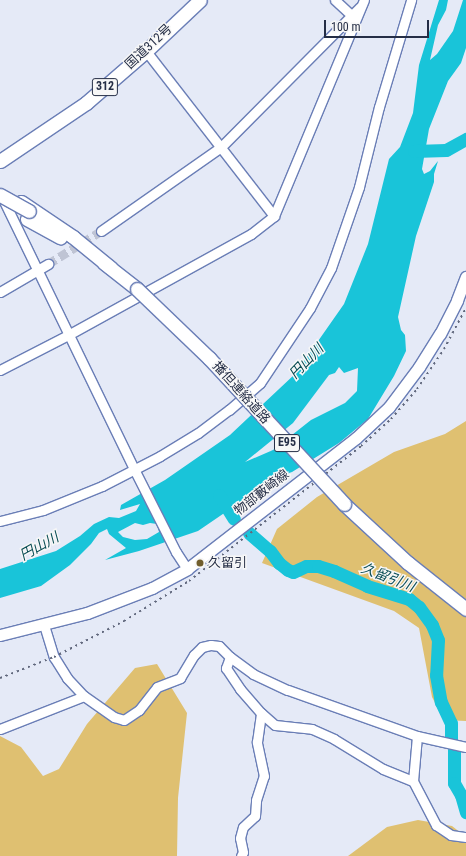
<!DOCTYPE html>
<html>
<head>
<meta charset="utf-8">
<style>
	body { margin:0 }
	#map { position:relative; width:466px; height:856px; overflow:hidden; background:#e5eaf7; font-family:"Roboto Condensed","Noto Sans JP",sans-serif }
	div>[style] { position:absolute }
	.green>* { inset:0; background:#dfc071 }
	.water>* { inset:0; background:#19c4d9 }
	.river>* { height:13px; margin:-6.5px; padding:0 6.5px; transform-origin:6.5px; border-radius:6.5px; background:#19c4d9 }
	.minor-tunnel>* { height:9px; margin-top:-4.5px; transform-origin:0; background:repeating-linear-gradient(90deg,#bfc4d4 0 9px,transparent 0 13.5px) }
	.roads { filter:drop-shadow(1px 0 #6a7eb6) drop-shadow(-1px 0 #6a7eb6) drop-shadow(0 1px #6a7eb6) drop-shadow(0 -1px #6a7eb6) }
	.minor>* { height:9px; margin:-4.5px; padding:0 4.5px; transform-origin:4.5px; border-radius:4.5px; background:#fff }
	.major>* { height:11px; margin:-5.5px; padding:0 5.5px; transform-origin:5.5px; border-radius:5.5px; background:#fff }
	.highway>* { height:13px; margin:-6.5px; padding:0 6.5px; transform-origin:6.5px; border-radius:6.5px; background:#fff }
	.rail>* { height:2px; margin-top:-1px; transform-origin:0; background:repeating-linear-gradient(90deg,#62697e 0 2px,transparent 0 6px) }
	.bridges { filter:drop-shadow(1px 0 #6a7eb6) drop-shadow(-1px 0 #6a7eb6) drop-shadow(0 1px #6a7eb6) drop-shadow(0 -1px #6a7eb6) }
	.highway-bridge>* { height:13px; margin:-6.5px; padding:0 6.5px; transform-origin:6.5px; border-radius:6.5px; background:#fff }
	.dots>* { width:11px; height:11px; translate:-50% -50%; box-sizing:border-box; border:2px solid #f7f7f7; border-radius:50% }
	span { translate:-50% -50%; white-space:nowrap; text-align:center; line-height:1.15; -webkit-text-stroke:3px #f7f7f7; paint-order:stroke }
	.shield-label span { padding:1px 3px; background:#f7f7f7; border:1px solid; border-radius:3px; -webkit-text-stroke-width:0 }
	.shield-label { font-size:12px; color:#252e46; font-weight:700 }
	.street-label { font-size:13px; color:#252e46 }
	.poi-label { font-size:13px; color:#252e46 }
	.left { translate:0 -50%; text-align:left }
	.water-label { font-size:14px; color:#084c54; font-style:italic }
	.scale { position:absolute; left:324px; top:20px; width:105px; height:18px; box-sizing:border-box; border:2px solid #252e46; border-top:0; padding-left:5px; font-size:12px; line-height:14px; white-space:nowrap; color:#252e46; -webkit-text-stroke:3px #f7f7f7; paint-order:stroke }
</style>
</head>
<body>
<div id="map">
	<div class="green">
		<i style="clip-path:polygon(466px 421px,466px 721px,444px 720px,432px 697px,419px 628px,394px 611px,262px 563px,277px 529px,317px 497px,394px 452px,445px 434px)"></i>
		<i style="clip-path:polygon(157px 664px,187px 713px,178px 798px,177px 856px,0 856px,0 736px,21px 747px,43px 776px,59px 769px,87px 724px,135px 668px)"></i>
		<i style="clip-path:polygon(418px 820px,452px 826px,466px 837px,466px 856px,348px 856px,387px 827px)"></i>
	</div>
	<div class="water">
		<i style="clip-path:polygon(evenodd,439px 0,448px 0,446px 10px,438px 25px,430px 60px,437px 54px,453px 31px,463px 0,466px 0,466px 48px,461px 63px,448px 81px,429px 129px,422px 169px,424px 174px,430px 171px,438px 161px,434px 174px,434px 182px,416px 236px,398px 317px,401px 330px,405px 335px,406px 351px,394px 376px,368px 419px,339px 443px,292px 472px,277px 477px,198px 531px,139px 551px,105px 560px,126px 548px,109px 534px,107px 529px,99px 533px,91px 544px,70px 565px,41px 586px,0 598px,0 569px,56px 551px,80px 536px,94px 524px,109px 517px,119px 518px,136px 511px,140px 504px,120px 510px,121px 505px,165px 480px,230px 435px,295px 374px,344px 304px,368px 244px,389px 159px,400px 147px,413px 113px,419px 65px,439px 0,339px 367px,344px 373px,358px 368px,357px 391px,345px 403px,311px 420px,273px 450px,245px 462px,293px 423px,329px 375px,335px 373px,339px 367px,439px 0,135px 523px,143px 525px,150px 523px,157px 524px,159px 532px,147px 539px,135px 540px,123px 537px,118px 532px,135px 523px)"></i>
	</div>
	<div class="river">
		<i style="left:414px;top:151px;width:32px;rotate:-2deg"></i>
		<i style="left:446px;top:150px;width:23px;rotate:-29deg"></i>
		<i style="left:219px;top:495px;width:28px;rotate:58deg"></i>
		<i style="left:249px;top:533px;width:28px;rotate:41deg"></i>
		<i style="left:270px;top:551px;width:15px;rotate:53deg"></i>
		<i style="left:279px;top:563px;width:11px;rotate:38deg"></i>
		<i style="left:288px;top:570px;width:5px;rotate:22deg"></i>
		<i style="left:293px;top:572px;width:14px;rotate:-25deg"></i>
		<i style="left:306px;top:566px;width:12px"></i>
		<i style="left:318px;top:566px;width:17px;rotate:17deg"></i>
		<i style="left:334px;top:571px;width:36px;rotate:24deg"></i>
		<i style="left:367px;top:586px;width:44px;rotate:17.2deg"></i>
		<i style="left:409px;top:599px;width:13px;rotate:39deg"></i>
		<i style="left:419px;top:607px;width:22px;rotate:54deg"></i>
		<i style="left:432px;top:625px;width:16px;rotate:68deg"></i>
		<i style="left:438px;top:640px;width:35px;rotate:93deg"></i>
		<i style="left:436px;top:675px;width:27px;rotate:80deg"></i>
		<i style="left:441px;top:702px;width:23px;rotate:65deg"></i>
		<i style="left:451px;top:723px;width:16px;rotate:90deg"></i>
		<i style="left:454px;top:749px;width:34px;rotate:90deg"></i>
		<i style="left:454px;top:783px;width:14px;rotate:60deg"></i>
		<i style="left:461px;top:795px;width:18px;rotate:74deg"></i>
	</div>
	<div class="minor-tunnel">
		<i style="left:48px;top:264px;width:62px;rotate:-31.9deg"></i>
	</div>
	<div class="roads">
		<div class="minor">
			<i style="left:335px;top:0;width:22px;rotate:43deg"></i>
			<i style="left:146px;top:51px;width:209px;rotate:52.2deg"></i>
			<i style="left:1px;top:195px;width:305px;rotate:64.1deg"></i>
			<i style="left:134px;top:469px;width:93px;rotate:63.2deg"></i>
			<i style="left:176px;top:552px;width:20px;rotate:57deg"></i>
			<i style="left:101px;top:231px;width:146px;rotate:-35deg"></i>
			<i style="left:221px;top:147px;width:197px;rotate:-45.2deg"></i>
			<i style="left:0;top:292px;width:56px;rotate:-30.3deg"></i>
			<i style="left:0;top:370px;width:76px;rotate:-27.2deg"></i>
			<i style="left:68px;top:335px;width:209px;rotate:-28.9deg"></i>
			<i style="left:251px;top:234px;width:29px;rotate:-38deg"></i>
			<i style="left:274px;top:216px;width:234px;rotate:-67.4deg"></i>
			<i style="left:0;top:521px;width:44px;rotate:-14.3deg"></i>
			<i style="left:43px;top:510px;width:64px;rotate:-22.1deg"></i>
			<i style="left:102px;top:486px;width:65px;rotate:-27.3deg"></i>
			<i style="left:160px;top:456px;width:44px;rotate:-31.2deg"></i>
			<i style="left:198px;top:433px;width:39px;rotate:-37deg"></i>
			<i style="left:229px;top:410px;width:41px;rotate:-41.1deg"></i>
			<i style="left:260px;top:383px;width:90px;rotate:-56.3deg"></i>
			<i style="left:310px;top:308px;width:45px;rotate:-62.3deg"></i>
			<i style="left:331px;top:268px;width:86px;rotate:-70.9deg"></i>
			<i style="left:359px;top:187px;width:82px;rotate:-76deg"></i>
			<i style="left:379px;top:107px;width:112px;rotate:-73.3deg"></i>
			<i style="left:44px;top:625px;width:34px;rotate:73deg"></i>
			<i style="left:54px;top:657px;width:25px;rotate:58deg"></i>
			<i style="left:67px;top:678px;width:25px;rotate:47deg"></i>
			<i style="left:84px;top:696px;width:37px;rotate:35deg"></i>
			<i style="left:114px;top:717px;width:10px;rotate:17deg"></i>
			<i style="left:124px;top:720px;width:18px;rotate:-34deg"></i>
			<i style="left:139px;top:710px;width:29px;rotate:-52deg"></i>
			<i style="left:157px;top:687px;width:25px;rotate:-21deg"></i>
			<i style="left:180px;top:678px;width:27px;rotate:-59deg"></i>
			<i style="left:194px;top:655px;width:11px;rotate:-45deg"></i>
			<i style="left:202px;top:647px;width:9px;rotate:-13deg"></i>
			<i style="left:211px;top:645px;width:8px;rotate:7deg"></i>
			<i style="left:219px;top:646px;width:16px;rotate:45deg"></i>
			<i style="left:230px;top:657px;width:29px;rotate:36deg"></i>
			<i style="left:253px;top:674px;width:38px;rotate:25deg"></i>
			<i style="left:288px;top:690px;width:137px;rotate:19.6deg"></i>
			<i style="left:417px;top:736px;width:50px;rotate:12.7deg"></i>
			<i style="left:230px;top:657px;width:12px;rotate:110deg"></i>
			<i style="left:226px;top:668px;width:25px;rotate:56deg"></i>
			<i style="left:240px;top:689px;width:32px;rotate:49deg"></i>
			<i style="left:261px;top:713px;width:18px;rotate:41deg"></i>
			<i style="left:275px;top:725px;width:37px;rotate:6deg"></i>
			<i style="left:312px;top:729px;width:24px;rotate:24deg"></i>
			<i style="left:334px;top:739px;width:57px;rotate:31.5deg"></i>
			<i style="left:383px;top:769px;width:32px;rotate:22deg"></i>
			<i style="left:413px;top:781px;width:50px;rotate:62.4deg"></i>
			<i style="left:436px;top:825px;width:18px;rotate:34deg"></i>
			<i style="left:451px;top:835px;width:15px;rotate:8deg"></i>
			<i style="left:0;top:729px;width:90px;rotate:-21.4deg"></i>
			<i style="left:413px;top:781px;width:45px;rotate:-84.9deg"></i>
			<i style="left:241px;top:856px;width:4px;rotate:-63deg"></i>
			<i style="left:243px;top:852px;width:14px;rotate:-102deg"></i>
			<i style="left:240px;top:838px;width:11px;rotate:-75deg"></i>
			<i style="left:243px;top:827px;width:16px;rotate:-43deg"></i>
			<i style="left:255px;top:816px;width:16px;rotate:-86deg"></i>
			<i style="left:256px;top:800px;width:25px;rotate:-72deg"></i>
			<i style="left:264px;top:776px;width:35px;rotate:-102deg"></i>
			<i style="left:257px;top:742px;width:29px;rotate:-82deg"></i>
		</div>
		<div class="major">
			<i style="left:0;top:635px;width:90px;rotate:-14.2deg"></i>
			<i style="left:87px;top:613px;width:70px;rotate:-21deg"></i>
			<i style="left:152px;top:588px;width:40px;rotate:-28deg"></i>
			<i style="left:187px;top:569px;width:214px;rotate:-37.8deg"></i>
			<i style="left:356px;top:438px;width:45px;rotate:-43.2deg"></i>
			<i style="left:389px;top:407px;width:50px;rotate:-53.1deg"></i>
			<i style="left:419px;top:367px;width:39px;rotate:-58deg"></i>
			<i style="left:440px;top:334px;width:38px;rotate:-63deg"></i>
			<i style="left:457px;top:300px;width:25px;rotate:-69deg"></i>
		</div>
		<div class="highway">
			<i style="left:0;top:161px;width:104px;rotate:-34deg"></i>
			<i style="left:86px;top:103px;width:79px;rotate:-40.9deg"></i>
			<i style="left:146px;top:51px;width:74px;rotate:-43.4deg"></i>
			<i style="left:21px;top:202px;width:63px;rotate:33.9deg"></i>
			<i style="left:73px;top:237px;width:49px;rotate:39.2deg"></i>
			<i style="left:27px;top:219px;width:38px;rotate:29deg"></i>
			<i style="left:104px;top:263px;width:42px;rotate:38.2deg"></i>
			<i style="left:344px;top:504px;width:87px;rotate:42.7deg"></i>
			<i style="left:408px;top:563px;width:74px;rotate:38.4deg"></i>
		</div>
	</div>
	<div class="rail">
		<i style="left:0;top:678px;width:58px;rotate:-21.3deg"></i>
		<i style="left:54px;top:657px;width:79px;rotate:-27.2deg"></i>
		<i style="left:124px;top:621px;width:76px;rotate:-31.6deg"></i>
		<i style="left:189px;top:581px;width:219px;rotate:-38.1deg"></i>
		<i style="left:361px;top:446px;width:40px;rotate:-42deg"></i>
		<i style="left:391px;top:419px;width:40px;rotate:-49deg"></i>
		<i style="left:417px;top:389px;width:48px;rotate:-56deg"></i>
		<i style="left:444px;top:349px;width:47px;rotate:-61.8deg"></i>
	</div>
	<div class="bridges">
		<div class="highway-bridge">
			<i style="left:0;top:195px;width:33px;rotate:29deg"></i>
			<i style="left:137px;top:289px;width:100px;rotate:43.8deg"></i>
			<i style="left:209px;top:358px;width:199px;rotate:47.2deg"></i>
		</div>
	</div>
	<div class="dots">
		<i style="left:200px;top:563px;background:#715e2d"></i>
	</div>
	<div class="shield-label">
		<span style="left:105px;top:87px">312</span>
		<span style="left:287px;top:443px">E95</span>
	</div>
	<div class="street-label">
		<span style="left:149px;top:47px;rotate:-43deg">国道312号</span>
		<span style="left:241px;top:393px;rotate:48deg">播但連絡道路</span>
		<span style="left:262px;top:493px;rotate:-38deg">物部藪崎線</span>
	</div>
	<div class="poi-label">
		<span class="left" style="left:208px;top:563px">久留引</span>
	</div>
	<div class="water-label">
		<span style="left:306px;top:361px;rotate:-46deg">円山川</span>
		<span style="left:39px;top:546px;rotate:-29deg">円山川</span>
		<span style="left:388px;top:577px;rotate:21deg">久留引川</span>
	</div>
	<div class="scale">100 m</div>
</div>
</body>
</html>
